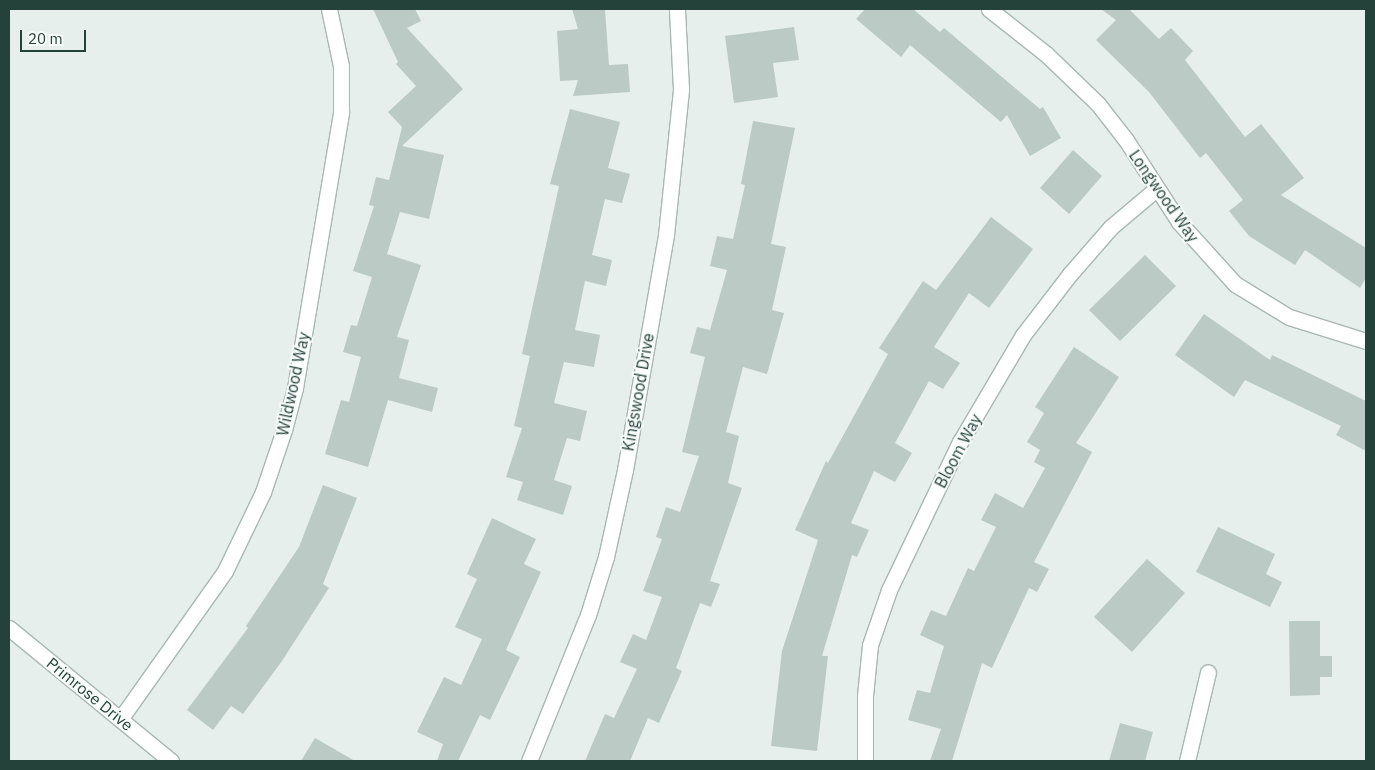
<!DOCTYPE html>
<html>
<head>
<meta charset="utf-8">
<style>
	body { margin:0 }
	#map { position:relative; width:1375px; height:770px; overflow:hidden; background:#e6efeb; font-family:"IBM Plex Sans",sans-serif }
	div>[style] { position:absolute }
	.building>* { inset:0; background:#bbcac4 }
	.roads { filter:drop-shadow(1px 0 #a8b8b2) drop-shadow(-1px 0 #a8b8b2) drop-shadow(0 1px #a8b8b2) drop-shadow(0 -1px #a8b8b2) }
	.minor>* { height:15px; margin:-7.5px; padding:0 7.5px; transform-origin:7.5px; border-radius:7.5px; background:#fff }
	.tertiary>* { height:15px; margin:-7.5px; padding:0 7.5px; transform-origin:7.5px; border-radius:7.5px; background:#fff }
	span { translate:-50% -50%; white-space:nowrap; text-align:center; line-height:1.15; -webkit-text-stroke:4px #f7fbf9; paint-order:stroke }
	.street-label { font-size:16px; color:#24423a }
	.frame { position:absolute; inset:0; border:10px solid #24423a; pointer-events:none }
	.scale { position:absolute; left:20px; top:30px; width:66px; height:22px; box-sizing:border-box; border:2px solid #24423a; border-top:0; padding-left:6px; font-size:15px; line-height:18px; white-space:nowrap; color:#24423a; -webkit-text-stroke:4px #f7fbf9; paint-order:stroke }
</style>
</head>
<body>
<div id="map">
	<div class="building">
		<i style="clip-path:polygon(373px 9px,415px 9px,421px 21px,407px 28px,463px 89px,402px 146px,444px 155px,429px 219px,400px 212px,387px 254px,421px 265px,397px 337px,409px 340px,399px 378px,438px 388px,432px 412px,388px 400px,368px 467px,325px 454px,341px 400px,349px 402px,361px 357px,343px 352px,351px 325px,357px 326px,372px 277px,353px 271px,374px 206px,369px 205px,376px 177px,389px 180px,402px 127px,388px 112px,416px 86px,396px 64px,398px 62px)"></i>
		<i style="clip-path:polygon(572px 9px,605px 9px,609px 65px,628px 64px,630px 92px,573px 96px,578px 80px,560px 81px,557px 31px,578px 29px)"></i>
		<i style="clip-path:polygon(865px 9px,913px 9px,940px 32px,944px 28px,1040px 109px,1043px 107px,1061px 138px,1030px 156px,1007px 115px,1001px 122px,910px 45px,901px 57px,856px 19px)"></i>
		<i style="clip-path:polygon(1101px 9px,1129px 9px,1159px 39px,1171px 28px,1193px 51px,1185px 60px,1245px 137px,1261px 124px,1304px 178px,1281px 195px,1366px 248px,1366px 278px,1360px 288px,1305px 250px,1295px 265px,1249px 236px,1229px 211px,1243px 200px,1206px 153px,1200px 158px,1149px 92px,1096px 40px,1116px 20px)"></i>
		<i style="clip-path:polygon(794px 27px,799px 60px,773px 63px,778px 97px,734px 103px,725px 36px)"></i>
		<i style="clip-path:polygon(570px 109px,620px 122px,608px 168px,630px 174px,622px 203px,605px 199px,592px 255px,612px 260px,606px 286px,585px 281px,575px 330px,600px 335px,594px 367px,564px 362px,554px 403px,587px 411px,580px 441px,567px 438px,554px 480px,572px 486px,563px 515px,517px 500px,523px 482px,506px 477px,522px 428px,514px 426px,530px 356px,522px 354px,559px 186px,550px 184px)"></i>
		<i style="clip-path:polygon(753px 121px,795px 128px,771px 244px,786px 247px,772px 310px,784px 313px,767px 374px,743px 367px,726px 432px,739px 436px,728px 483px,742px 488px,710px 581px,720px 584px,711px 607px,700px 603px,676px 668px,682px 671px,659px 723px,648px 718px,630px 761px,585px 761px,605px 714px,614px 718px,637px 669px,620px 662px,633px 634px,646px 640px,662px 597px,643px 591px,662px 539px,656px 537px,666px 507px,680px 512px,699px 456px,682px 452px,705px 357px,690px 353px,697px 327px,710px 330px,727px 270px,710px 266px,717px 236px,733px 239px,745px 185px,741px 184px)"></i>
		<i style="clip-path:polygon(1073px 150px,1102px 176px,1069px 214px,1040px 188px)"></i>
		<i style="clip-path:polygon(991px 217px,1033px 249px,989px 308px,969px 293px,934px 347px,960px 363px,943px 389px,929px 381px,895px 443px,912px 453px,895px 482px,874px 471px,851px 523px,869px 530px,857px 557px,852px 555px,822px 656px,828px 656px,817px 751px,771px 746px,782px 651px,818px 540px,795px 530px,826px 461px,828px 463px,888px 354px,879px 348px,923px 281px,936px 290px)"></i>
		<i style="clip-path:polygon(1145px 255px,1176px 286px,1120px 341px,1089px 310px)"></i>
		<i style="clip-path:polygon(1204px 314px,1270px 360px,1272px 355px,1366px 401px,1366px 451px,1336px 435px,1341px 426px,1245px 380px,1234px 397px,1175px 355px)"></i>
		<i style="clip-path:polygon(1074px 347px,1119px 377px,1076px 443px,1092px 452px,1034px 562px,1049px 569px,1037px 592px,1029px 588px,992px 668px,982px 663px,952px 761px,930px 761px,941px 729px,908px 720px,917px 690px,930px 693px,944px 646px,920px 635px,931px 610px,946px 616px,968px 568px,974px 571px,996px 527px,981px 520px,995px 493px,1023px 508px,1045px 468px,1034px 462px,1040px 450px,1027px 442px,1044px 413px,1035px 407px)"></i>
		<i style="clip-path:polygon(323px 485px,357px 498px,323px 584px,329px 588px,282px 661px,243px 714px,231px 706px,213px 730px,187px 710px,248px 628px,246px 626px,299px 547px)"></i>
		<i style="clip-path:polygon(492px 518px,536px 539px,524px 564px,541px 572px,506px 650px,520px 657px,490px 720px,480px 715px,458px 761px,437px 761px,443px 744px,417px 732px,444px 677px,461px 685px,482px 639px,455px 627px,477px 579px,467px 574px)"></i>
		<i style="clip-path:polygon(1218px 527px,1275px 554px,1266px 574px,1282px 582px,1270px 607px,1196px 572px)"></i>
		<i style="clip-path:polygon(1147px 559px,1185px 593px,1132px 652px,1094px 617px)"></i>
		<i style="clip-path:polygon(1289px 621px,1320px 621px,1320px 656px,1332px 656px,1332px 677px,1320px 677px,1320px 695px,1290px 696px)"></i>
		<i style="clip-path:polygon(1120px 723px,1153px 732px,1145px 761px,1109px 761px)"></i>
		<i style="clip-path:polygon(315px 738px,355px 761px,301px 761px)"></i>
	</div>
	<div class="roads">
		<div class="minor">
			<i style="left:989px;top:9px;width:73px;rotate:38.3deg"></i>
			<i style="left:1046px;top:54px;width:72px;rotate:43.9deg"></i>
			<i style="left:1098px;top:104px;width:46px;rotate:52.1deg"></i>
			<i style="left:1126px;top:140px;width:98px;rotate:57.1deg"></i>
			<i style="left:1179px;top:222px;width:84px;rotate:47.9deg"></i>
			<i style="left:1235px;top:284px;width:63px;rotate:31.4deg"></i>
			<i style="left:1289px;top:317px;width:81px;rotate:17.3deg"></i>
			<i style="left:121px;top:718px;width:180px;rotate:-54.7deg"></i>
			<i style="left:225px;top:571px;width:88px;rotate:-64.3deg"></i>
			<i style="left:263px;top:492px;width:65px;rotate:-71.3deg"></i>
			<i style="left:284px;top:430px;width:43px;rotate:-75.3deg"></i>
			<i style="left:295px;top:388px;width:280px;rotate:-80.5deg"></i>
			<i style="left:341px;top:112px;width:46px;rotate:-90deg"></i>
			<i style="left:341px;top:66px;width:58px;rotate:-101.9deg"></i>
			<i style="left:529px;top:761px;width:157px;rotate:-68deg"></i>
			<i style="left:588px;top:615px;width:61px;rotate:-72.8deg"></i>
			<i style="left:606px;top:557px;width:89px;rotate:-77.7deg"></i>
			<i style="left:625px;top:470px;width:239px;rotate:-80.1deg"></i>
			<i style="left:666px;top:235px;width:147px;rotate:-84.1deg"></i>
			<i style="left:681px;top:89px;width:80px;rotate:-92.9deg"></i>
			<i style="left:865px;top:761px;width:65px;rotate:-90deg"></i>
			<i style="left:865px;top:696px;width:51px;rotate:-84.4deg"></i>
			<i style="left:870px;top:645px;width:58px;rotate:-70.9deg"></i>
			<i style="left:889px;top:590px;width:164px;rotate:-64.4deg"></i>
			<i style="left:960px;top:442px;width:124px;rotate:-59.5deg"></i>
			<i style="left:1023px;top:335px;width:77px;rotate:-52.4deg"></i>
			<i style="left:1070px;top:274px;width:62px;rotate:-48.9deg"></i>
			<i style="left:1111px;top:227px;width:57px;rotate:-40.1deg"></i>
			<i style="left:1187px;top:761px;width:91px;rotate:-76.7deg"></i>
		</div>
		<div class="tertiary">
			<i style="left:9px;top:628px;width:210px;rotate:39.4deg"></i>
		</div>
	</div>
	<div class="street-label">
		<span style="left:1164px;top:196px;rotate:55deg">Longwood Way</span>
		<span style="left:293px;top:384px;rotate:-78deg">Wildwood Way</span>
		<span style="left:638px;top:392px;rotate:-80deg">Kingswood Drive</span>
		<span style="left:958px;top:451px;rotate:-62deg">Bloom Way</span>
		<span style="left:90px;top:694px;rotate:39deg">Primrose Drive</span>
	</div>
	<div class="frame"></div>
	<div class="scale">20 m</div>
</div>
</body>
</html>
